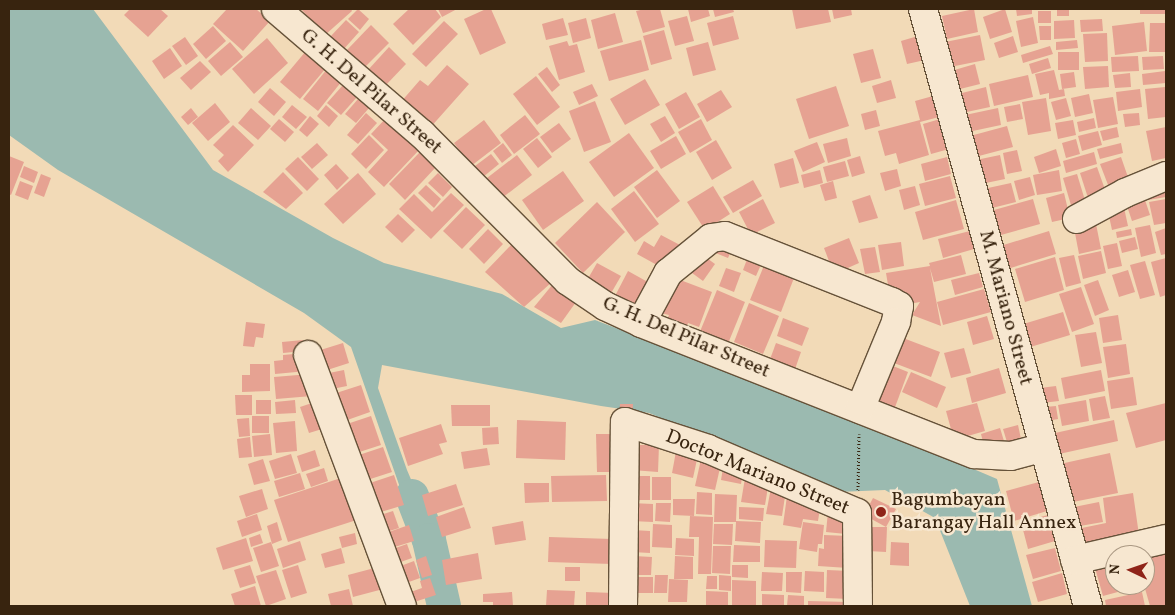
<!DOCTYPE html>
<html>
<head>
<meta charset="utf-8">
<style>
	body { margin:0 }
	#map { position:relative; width:1175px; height:615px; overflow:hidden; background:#f2dab7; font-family:Vollkorn,serif }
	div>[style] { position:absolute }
	.water>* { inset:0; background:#9bbab0 }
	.river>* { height:34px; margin:-17px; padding:0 17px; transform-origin:17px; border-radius:17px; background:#9bbab0 }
	.building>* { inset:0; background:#e6a292 }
	.path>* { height:3px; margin-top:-1.5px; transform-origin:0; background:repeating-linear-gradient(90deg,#38240f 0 1px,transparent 0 3.5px) }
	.roads { filter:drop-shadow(1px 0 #665239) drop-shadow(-1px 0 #665239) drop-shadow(0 1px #665239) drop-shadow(0 -1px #665239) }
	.minor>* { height:28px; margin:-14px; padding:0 14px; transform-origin:14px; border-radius:14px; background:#f7e7d0 }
	.dots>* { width:14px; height:14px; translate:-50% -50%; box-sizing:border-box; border:2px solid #f7e7d0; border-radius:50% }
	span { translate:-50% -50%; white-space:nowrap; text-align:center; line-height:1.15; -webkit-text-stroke:5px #f7e7d0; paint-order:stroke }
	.street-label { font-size:20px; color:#38240f }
	.poi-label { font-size:20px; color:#38240f }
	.left { translate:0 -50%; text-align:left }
	.frame { position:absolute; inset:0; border:10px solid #38240f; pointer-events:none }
	.north { position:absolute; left:1105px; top:545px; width:50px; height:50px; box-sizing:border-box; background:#f7e7d0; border:1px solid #ab9983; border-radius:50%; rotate:273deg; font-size:14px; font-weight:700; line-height:20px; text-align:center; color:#38240f }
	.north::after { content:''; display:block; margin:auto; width:18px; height:22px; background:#8f2418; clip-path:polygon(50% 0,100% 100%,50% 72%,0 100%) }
</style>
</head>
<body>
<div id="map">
	<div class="water">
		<i style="clip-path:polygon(9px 9px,93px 9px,213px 170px,333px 238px,384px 263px,502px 294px,561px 328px,595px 320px,875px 427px,997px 479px,1032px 606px,970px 606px,935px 518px,885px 490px,838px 492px,649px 413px,601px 406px,382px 365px,378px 388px,407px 470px,436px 538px,419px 542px,351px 347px,304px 313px,58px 170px,9px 135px)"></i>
	</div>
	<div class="river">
		<i style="left:412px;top:496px;width:47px;rotate:68.9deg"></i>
		<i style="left:429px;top:540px;width:68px;rotate:77.2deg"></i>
	</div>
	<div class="building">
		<i style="clip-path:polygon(130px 9px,160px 9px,168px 16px,148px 37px,124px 15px)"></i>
		<i style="clip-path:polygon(227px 9px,256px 9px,270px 21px,243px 51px,213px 24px)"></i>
		<i style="clip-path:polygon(301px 9px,351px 9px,352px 11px,325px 35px)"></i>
		<i style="clip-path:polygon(358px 9px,369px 19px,360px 30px,348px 19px)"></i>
		<i style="clip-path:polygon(409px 9px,435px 9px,441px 17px,413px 45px,393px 24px)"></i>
		<i style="clip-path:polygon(438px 9px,457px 9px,442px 17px)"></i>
		<i style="clip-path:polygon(486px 9px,491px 9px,506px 43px,480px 55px,464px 19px)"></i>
		<i style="clip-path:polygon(645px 9px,660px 9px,665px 27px,643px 33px,636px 11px)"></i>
		<i style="clip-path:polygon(688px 9px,708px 9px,710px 16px,691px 22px)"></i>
		<i style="clip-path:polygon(713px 9px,733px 9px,734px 12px,715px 17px)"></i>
		<i style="clip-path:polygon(792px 9px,828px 9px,831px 22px,796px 29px)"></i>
		<i style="clip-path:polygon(832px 9px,851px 9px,852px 15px,834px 19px)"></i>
		<i style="clip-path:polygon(974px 9px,978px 32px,947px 39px,942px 16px)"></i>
		<i style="clip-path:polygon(1005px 9px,1012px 32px,990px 39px,983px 17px)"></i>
		<i style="clip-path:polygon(1016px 9px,1032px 9px,1032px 14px,1017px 16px)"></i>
		<i style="clip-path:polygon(1057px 9px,1069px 9px,1069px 16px,1057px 16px)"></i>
		<i style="clip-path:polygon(1140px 9px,1166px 9px,1166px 14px,1140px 14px)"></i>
		<i style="clip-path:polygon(1038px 11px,1051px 11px,1051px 23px,1038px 23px)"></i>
		<i style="clip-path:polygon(615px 13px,623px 42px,598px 49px,591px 20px)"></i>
		<i style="clip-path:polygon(687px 16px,694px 41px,675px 46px,668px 21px)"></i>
		<i style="clip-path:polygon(733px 16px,739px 39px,713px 46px,707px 23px)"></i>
		<i style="clip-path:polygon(1033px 17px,1038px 43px,1021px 47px,1016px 21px)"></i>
		<i style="clip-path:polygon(563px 18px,568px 35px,546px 40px,542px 24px)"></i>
		<i style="clip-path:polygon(586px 18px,591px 38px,573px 43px,568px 23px)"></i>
		<i style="clip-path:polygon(1102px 19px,1103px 31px,1081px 32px,1080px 20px)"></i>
		<i style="clip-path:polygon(346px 20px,359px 32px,343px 50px,330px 37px)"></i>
		<i style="clip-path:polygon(1074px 20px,1075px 38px,1054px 39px,1054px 21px)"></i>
		<i style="clip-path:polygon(444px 21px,458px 34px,426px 67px,412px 54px)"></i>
		<i style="clip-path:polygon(1144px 22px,1147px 51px,1115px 55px,1112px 26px)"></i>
		<i style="clip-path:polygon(1150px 23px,1166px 23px,1166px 52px,1149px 52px)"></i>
		<i style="clip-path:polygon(371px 25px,389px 43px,364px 68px,347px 50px)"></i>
		<i style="clip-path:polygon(213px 26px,226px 41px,206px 59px,193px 44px)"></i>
		<i style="clip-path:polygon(1039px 26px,1051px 26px,1051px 40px,1040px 40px)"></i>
		<i style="clip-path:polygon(664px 30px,672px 59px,651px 65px,643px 36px)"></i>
		<i style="clip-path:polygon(1107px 33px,1108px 61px,1085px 62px,1083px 34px)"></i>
		<i style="clip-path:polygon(980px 35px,985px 60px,950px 67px,945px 42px)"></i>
		<i style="clip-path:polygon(918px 36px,925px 60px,907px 64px,901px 41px)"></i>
		<i style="clip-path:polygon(1013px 36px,1018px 52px,999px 58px,994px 43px)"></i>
		<i style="clip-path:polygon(185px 37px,198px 56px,186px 65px,172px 46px)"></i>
		<i style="clip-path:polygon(267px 38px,288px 63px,254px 94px,232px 69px)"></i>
		<i style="clip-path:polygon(641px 40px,649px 70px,609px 81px,600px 51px)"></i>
		<i style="clip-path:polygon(1077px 40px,1078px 48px,1056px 50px,1056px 42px)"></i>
		<i style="clip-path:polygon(567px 41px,569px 46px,577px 44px,585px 72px,559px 80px,549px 46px)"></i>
		<i style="clip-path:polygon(230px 42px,243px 57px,221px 76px,208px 61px)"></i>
		<i style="clip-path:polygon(708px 42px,716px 70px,693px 76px,686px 48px)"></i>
		<i style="clip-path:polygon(1050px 46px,1053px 54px,1023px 63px,1021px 55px)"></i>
		<i style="clip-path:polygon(389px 47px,406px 64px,385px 86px,368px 70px)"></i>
		<i style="clip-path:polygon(170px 48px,182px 66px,164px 79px,152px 61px)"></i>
		<i style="clip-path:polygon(873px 49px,881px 78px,861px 83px,853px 54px)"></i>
		<i style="clip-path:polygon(306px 51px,326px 68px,300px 99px,280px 82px)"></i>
		<i style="clip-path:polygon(1058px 52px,1079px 52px,1079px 70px,1058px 70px)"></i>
		<i style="clip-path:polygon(1138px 56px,1139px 71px,1112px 72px,1111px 57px)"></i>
		<i style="clip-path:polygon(1163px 56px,1164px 69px,1143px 70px,1142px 57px)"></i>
		<i style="clip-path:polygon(1048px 58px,1051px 68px,1032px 74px,1029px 64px)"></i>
		<i style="clip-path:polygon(200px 61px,211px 72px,191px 90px,180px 78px)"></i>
		<i style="clip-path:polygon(975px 64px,980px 84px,956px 90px,951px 71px)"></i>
		<i style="clip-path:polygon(447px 65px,469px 84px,429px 129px,400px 103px,420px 80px,428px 86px)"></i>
		<i style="clip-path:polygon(1108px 66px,1109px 87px,1085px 89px,1083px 67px)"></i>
		<i style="clip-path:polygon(547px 67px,560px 85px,552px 92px,538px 74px)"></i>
		<i style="clip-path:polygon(327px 69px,342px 81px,318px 111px,303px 99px)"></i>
		<i style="clip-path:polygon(1054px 70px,1059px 90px,1064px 89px,1065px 96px,1049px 99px,1049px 93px,1040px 95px,1035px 74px)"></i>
		<i style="clip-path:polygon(1165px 71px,1166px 83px,1143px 85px,1142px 74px)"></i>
		<i style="clip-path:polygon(1074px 72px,1076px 87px,1062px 89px,1060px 74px)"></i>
		<i style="clip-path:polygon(1130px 73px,1131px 87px,1115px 88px,1113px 75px)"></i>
		<i style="clip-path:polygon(1028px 75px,1033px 97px,994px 106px,989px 84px)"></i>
		<i style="clip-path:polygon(536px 76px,560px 107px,537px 125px,513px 94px)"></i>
		<i style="clip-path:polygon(645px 79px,660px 105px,625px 125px,610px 99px)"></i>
		<i style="clip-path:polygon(891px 80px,896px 98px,877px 103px,872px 86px)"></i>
		<i style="clip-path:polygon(592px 84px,598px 96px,579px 105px,573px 92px)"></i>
		<i style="clip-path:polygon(343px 85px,357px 97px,341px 115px,327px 103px)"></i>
		<i style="clip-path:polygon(836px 86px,849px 126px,809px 139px,796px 99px)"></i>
		<i style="clip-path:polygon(986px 87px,990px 107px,962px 113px,958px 94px)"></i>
		<i style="clip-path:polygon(1165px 87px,1166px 117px,1148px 119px,1145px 89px)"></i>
		<i style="clip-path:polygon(270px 88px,286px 102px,274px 116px,258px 102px)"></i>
		<i style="clip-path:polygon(1140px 89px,1142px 107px,1118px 111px,1116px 92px)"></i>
		<i style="clip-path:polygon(721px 90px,732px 107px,707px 122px,697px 104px)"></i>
		<i style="clip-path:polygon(686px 92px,700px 117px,679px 129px,665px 104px)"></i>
		<i style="clip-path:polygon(1089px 94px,1093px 113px,1075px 117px,1071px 98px)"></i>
		<i style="clip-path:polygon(933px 96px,939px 117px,920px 122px,929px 155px,899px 164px,896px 153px,885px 156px,878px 131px,920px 120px,915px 101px)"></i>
		<i style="clip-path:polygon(1113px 97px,1118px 124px,1098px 128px,1093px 100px)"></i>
		<i style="clip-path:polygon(1046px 98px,1051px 131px,1028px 135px,1022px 102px)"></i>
		<i style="clip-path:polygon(1066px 98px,1071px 116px,1056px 120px,1051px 102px)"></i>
		<i style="clip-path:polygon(358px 99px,369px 108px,356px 123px,345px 114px)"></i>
		<i style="clip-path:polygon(595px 101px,611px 142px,584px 152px,569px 111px)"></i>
		<i style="clip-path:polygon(215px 103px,230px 122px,208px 141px,192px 123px)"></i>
		<i style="clip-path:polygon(1020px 104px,1023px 119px,1007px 122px,1004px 107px)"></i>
		<i style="clip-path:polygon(292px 105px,307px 117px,296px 129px,282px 117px)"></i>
		<i style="clip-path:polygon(326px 105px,338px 116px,329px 127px,317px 116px)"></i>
		<i style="clip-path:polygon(191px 108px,198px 117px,188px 125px,181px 117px)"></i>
		<i style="clip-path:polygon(251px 108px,271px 126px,258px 140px,238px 123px)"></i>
		<i style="clip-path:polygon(998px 108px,1001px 125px,968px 132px,965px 115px)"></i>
		<i style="clip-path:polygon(876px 110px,880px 126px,865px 130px,861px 114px)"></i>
		<i style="clip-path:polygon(366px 113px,377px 123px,358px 144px,347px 135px)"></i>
		<i style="clip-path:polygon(1139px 113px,1140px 125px,1125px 127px,1123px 114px)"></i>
		<i style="clip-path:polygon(525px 115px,540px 134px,514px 154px,500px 135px)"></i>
		<i style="clip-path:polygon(310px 116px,319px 124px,307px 137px,299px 130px)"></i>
		<i style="clip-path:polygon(665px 116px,675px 133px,661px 142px,650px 124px)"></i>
		<i style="clip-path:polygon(387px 117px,420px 149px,384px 187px,368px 172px,388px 150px,371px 134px)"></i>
		<i style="clip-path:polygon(1094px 118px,1096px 128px,1079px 132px,1077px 122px)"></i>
		<i style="clip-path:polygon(279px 119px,294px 132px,285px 142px,270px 129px)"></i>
		<i style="clip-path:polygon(701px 119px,712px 140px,690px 153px,678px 132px)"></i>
		<i style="clip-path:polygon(940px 119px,949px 149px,931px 154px,923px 124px)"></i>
		<i style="clip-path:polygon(484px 120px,501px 143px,471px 166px,454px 143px)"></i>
		<i style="clip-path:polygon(1073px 120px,1076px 135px,1058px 139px,1055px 123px)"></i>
		<i style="clip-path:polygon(559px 123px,571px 139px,552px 153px,540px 137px)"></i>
		<i style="clip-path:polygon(233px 125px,254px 145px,228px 172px,218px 161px,224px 155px,213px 145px)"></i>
		<i style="clip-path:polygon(1007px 126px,1013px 147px,975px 157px,970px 136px)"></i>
		<i style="clip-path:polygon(1117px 127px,1119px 137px,1103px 141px,1100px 131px)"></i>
		<i style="clip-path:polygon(1166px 127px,1166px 158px,1152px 161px,1146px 131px)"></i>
		<i style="clip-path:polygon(1098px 131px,1102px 145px,1082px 151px,1078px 136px)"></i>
		<i style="clip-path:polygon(629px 133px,654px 168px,614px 197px,589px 162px)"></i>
		<i style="clip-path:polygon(369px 135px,384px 150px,366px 169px,351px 154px)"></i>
		<i style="clip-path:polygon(676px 136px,686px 154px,661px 169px,650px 151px)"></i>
		<i style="clip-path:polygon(537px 138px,552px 157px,538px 168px,523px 149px)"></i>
		<i style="clip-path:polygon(847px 138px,851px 156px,828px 163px,823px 144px)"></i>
		<i style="clip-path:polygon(1076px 139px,1080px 154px,1066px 158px,1062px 143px)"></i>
		<i style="clip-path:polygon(716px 140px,732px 168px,712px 180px,696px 152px)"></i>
		<i style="clip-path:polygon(817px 142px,825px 162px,803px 172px,794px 151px)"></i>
		<i style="clip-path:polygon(317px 143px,328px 155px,312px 169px,301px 157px)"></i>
		<i style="clip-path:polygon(503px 143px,512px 155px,502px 163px,493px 151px)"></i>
		<i style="clip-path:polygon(1121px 143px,1123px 153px,1100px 159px,1097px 149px)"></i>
		<i style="clip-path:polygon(1056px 149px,1061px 166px,1039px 173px,1034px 157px)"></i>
		<i style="clip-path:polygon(1017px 150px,1022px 171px,1007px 174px,1003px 153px)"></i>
		<i style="clip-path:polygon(420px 152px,436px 167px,405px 200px,389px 184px)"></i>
		<i style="clip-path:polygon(1094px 152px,1097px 164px,1066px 173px,1063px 161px)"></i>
		<i style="clip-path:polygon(491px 154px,499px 164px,483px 177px,475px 166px)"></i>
		<i style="clip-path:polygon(517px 155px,532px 175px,502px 198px,487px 178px)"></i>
		<i style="clip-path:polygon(1000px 155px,1005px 179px,981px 184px,976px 160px)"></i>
		<i style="clip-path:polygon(9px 156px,24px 162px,11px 195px,9px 194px)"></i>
		<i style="clip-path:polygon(860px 156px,865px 173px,852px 177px,847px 160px)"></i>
		<i style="clip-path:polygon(298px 157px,319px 179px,307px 191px,285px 169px)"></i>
		<i style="clip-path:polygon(947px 157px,951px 174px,925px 181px,921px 164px)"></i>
		<i style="clip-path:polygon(1121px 157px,1130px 183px,1110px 190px,1100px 164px)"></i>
		<i style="clip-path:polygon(793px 158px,799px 183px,780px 188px,774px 164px)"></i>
		<i style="clip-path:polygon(845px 161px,849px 176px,827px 182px,823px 167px)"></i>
		<i style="clip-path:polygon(336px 164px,349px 178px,337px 190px,324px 175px)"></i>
		<i style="clip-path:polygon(24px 166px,38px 172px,34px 183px,20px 177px)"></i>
		<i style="clip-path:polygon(1097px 167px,1108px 198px,1090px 204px,1080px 173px)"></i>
		<i style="clip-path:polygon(897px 169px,901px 186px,885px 191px,880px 173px)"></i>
		<i style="clip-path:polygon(657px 170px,680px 201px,657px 218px,634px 187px)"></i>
		<i style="clip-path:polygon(820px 170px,823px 183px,804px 188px,801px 175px)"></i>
		<i style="clip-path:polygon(1059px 170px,1062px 191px,1037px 195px,1033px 175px)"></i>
		<i style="clip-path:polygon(563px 171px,584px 201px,543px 230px,522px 200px)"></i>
		<i style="clip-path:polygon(283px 172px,303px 193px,286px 209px,263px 192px)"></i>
		<i style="clip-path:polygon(358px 173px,376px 194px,343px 224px,324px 204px)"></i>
		<i style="clip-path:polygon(438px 173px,452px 187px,443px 197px,428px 183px)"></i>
		<i style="clip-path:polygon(41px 174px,51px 178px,44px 197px,34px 193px)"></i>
		<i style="clip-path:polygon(1077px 174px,1087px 207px,1073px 212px,1063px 178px)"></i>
		<i style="clip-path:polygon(950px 176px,956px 198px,925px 206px,919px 184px)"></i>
		<i style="clip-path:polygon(1030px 177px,1035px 195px,1019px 200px,1014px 181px)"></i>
		<i style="clip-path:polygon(753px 180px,762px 196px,733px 213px,723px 197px)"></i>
		<i style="clip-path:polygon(20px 181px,33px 186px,28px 200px,15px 195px)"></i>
		<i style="clip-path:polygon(833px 181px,837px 198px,825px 201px,820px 185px)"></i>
		<i style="clip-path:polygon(1011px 183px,1016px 202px,992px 208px,988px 188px)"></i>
		<i style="clip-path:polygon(426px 185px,441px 199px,434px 208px,418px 193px)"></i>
		<i style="clip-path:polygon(1166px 185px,1166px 197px,1148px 200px,1145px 189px)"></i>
		<i style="clip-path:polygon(713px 186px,730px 214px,705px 230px,687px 202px)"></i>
		<i style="clip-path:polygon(915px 186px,920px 205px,904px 210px,899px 190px)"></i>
		<i style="clip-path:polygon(634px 191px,659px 224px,635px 242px,611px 209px)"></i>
		<i style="clip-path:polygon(451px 193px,464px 205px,431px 239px,399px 209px,414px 194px,432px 212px)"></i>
		<i style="clip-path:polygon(1064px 193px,1070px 218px,1052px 222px,1046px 198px)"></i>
		<i style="clip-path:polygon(1143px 194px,1150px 215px,1132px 221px,1125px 200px)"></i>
		<i style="clip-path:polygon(870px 195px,878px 218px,859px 223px,852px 201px)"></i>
		<i style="clip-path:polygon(763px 199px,775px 223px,751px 235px,739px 212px)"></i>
		<i style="clip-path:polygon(1033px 199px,1040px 224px,1001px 235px,994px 210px)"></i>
		<i style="clip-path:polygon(1166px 199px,1166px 223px,1154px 225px,1149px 202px)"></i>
		<i style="clip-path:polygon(956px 200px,964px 229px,923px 240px,915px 212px)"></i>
		<i style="clip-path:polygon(597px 202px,625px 232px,583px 273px,555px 243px)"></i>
		<i style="clip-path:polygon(1123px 203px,1128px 226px,1112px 230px,1107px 207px)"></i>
		<i style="clip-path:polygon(466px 207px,485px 225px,462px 249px,443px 231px)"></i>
		<i style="clip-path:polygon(398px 214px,415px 230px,402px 243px,385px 227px)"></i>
		<i style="clip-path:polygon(1096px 224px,1101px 249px,1079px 254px,1074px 228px)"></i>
		<i style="clip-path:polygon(1150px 225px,1156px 253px,1141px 257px,1135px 228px)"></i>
		<i style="clip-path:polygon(1166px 228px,1166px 254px,1161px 255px,1155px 232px)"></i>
		<i style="clip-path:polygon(488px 229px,503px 244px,484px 264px,469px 249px)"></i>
		<i style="clip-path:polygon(1131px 229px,1132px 235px,1117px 238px,1116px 232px)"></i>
		<i style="clip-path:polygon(970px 231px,974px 249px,943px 258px,938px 239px)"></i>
		<i style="clip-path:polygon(1049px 231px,1056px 254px,1004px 270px,997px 247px)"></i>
		<i style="clip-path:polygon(661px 235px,680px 245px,666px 270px,637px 254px,644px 241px,654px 247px)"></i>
		<i style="clip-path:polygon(1135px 237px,1138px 249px,1122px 253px,1119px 241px)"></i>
		<i style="clip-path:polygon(849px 238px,859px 263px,834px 274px,824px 248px)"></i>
		<i style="clip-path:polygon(735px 242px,728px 258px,713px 252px)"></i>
		<i style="clip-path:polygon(901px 242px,904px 266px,882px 270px,878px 245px)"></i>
		<i style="clip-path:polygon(1117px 243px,1122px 266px,1108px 269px,1103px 246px)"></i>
		<i style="clip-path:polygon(512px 244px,552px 282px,524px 307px,485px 272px)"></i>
		<i style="clip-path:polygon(875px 247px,880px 272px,865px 274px,860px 249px)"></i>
		<i style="clip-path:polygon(1101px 251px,1106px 273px,1083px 279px,1078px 256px)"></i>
		<i style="clip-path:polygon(700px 253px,715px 264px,703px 281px,688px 270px)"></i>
		<i style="clip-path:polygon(749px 254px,763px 260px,756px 276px,743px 270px)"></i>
		<i style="clip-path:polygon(961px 255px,966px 274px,934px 282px,930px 268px,941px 326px,912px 315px,920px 302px,903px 305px,890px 297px,886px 273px,930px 266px,929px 263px)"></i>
		<i style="clip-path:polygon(1074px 255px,1081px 283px,1066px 287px,1059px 258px)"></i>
		<i style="clip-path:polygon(1055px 257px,1064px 290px,1025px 302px,1015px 269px)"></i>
		<i style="clip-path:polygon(767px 258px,797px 270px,781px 312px,750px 300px)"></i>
		<i style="clip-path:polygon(1166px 258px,1166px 295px,1160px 297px,1151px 262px)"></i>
		<i style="clip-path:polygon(1145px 261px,1155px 295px,1140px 299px,1130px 265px)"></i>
		<i style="clip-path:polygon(597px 263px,621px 276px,610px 295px,586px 282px)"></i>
		<i style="clip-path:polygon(726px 268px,741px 273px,734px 292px,719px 286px)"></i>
		<i style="clip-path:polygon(1128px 270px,1135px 292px,1119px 297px,1112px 275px)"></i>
		<i style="clip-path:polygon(628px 271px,655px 286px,641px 311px,615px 296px)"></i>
		<i style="clip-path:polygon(979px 273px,983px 287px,955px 295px,951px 280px)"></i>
		<i style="clip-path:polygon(675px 278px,712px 292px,699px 327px,688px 323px,686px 330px,666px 322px,669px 315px,661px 313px)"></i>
		<i style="clip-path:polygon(1098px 280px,1109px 310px,1095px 316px,1084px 285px)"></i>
		<i style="clip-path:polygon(553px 284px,576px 302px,561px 323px,534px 307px)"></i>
		<i style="clip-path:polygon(1081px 287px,1094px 324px,1072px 332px,1059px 294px)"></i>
		<i style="clip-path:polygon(984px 289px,991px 312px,943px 325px,937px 302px)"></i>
		<i style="clip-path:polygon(717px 290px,745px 302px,727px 346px,699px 334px)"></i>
		<i style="clip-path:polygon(749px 303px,779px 316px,763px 354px,734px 342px)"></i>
		<i style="clip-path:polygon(1063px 312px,1070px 335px,1027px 348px,1020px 325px)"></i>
		<i style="clip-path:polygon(1118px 315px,1122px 340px,1103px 343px,1099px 318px)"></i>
		<i style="clip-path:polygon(987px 316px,994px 339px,973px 345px,967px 322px)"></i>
		<i style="clip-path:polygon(783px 318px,809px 328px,802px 346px,777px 336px)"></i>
		<i style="clip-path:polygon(246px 322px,265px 324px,263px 338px,256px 337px,254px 347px,243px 346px)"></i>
		<i style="clip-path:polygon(1096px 332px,1102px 363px,1081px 367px,1075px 335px)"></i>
		<i style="clip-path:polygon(903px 338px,940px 352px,931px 377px,894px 363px)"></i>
		<i style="clip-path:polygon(303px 340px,304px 351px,283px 353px,282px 342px)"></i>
		<i style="clip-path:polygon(343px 343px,349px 363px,321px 372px,314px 352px)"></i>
		<i style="clip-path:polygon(776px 343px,801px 352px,794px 372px,769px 362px)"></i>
		<i style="clip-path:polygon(1126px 344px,1130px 374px,1108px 378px,1103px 347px)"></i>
		<i style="clip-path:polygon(964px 348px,971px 373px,951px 378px,944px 353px)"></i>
		<i style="clip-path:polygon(305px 353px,307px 371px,275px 374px,274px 361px,283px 360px,283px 355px)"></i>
		<i style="clip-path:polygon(250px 364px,270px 364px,270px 391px,242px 392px,242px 375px,250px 375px)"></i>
		<i style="clip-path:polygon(888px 364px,908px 372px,894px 410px,874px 402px)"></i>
		<i style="clip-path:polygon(999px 368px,1006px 393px,972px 403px,966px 378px)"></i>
		<i style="clip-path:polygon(344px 370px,347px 386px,332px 389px,329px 373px)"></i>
		<i style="clip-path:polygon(1101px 370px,1105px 391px,1065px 399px,1061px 378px)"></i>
		<i style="clip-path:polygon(911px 372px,946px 387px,937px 408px,902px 392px)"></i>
		<i style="clip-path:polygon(310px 374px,312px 396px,276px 399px,274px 377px)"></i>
		<i style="clip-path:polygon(1133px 377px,1137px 405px,1111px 409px,1107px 381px)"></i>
		<i style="clip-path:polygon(361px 385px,370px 412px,336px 424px,327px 396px)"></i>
		<i style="clip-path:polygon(1056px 386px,1059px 401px,1042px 403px,1040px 388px)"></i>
		<i style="clip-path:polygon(235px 395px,252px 395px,252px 415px,236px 415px)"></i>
		<i style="clip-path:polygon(1105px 396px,1110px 418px,1093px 421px,1089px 399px)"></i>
		<i style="clip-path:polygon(324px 399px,332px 426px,309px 433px,300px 407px)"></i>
		<i style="clip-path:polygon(256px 400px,271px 400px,271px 414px,256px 414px)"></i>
		<i style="clip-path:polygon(295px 400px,296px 413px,276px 414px,275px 402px)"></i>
		<i style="clip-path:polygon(1086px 400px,1089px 421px,1062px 426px,1058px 405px)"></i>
		<i style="clip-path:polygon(977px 403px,985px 431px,954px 440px,946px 411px)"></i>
		<i style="clip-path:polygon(1166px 403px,1166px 440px,1136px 448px,1126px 413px)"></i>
		<i style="clip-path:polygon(620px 404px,633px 404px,632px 421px,619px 420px)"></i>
		<i style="clip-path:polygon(451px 405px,490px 405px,490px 426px,452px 426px)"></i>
		<i style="clip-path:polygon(1056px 406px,1058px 419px,1047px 421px,1045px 407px)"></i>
		<i style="clip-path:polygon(252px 416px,269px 416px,269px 433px,252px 433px)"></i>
		<i style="clip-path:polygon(371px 416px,381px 445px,347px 456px,338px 427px)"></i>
		<i style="clip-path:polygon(249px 418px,250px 436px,239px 437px,237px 419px)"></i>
		<i style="clip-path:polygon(517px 420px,566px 422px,565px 460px,516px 458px)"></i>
		<i style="clip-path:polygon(1114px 420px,1118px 441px,1059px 454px,1055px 433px)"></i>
		<i style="clip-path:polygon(295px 421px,297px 451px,276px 453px,273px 423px)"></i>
		<i style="clip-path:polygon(441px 424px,447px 442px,439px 444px,443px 454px,408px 466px,399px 438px)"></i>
		<i style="clip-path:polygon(1018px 425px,1021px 439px,1007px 442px,1003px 429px)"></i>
		<i style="clip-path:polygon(498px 427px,499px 444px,483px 445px,482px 428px)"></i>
		<i style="clip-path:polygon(1000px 428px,1004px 441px,984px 446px,981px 434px)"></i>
		<i style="clip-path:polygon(270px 434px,272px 455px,254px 457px,252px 436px)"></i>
		<i style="clip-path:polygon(596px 434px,616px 434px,617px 472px,597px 472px)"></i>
		<i style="clip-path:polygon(250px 437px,252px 457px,239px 458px,237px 439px)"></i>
		<i style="clip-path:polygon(633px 445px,659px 445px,658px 472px,632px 470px)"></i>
		<i style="clip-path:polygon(677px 446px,699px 450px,693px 478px,672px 473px)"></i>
		<i style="clip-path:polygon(383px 447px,392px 472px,358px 483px,350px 458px)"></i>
		<i style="clip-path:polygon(487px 448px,490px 465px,464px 469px,461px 452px)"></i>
		<i style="clip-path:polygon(315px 450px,320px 466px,302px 472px,297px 456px)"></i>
		<i style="clip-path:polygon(1110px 453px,1118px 493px,1068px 503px,1060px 464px)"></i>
		<i style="clip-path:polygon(291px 454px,297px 473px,275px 479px,269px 461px)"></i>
		<i style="clip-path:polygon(702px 455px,722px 459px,715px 490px,695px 486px)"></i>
		<i style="clip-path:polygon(263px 459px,270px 481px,254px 485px,248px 464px)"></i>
		<i style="clip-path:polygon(324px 468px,328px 481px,311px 487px,306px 474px)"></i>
		<i style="clip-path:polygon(723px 468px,743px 472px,741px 484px,721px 480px)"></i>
		<i style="clip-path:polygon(300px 473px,305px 489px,279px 497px,274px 481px)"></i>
		<i style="clip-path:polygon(353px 474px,366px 517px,288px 542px,274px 500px)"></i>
		<i style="clip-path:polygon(394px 475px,404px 505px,371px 515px,361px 486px)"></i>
		<i style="clip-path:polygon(606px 475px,607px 501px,552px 502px,551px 476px)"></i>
		<i style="clip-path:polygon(630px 476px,650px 476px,650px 500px,630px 500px)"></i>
		<i style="clip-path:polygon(652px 477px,671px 477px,671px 500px,652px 500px)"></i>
		<i style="clip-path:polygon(745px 478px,769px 481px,765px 505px,741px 502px)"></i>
		<i style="clip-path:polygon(1039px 482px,1047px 511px,1014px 521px,1006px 491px)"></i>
		<i style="clip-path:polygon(524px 483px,549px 483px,549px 502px,525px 503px)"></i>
		<i style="clip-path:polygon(456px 484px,463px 505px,428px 516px,422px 495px)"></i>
		<i style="clip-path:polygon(771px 488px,786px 490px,782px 516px,766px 514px)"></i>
		<i style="clip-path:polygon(262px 489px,268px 509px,246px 517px,239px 496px)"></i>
		<i style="clip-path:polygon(697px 492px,712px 493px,712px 515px,696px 514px)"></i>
		<i style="clip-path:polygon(1133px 493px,1139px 535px,1081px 547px,1077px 529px,1106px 523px,1103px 498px)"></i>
		<i style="clip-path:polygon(715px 494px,737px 495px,736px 521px,761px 522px,760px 543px,735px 541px,736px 522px,714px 522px)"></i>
		<i style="clip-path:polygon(787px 496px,821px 502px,818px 521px,803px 519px,801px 528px,783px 525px)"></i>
		<i style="clip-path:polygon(873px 498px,896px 509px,886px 527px,864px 515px)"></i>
		<i style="clip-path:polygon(673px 499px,695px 499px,694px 516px,673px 515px)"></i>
		<i style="clip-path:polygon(1099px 502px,1103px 522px,1074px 527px,1069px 508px)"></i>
		<i style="clip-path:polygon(631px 503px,653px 504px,653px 522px,631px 521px)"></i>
		<i style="clip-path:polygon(656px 503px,671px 503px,670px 522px,655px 521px)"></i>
		<i style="clip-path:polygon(464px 507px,471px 528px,442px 537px,436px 517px)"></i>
		<i style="clip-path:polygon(739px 507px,764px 508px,763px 521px,739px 519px)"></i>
		<i style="clip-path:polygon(393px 511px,399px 528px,377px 535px,371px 518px)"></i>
		<i style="clip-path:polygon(828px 512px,848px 514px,846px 534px,826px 532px)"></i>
		<i style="clip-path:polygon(257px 514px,262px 530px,242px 537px,237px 521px)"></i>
		<i style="clip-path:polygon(1048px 515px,1055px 541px,1028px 549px,1021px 522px)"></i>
		<i style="clip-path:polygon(690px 516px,713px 517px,711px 574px,698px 574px,699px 537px,689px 537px)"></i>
		<i style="clip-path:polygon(523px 521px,526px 540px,495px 545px,492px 527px)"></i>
		<i style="clip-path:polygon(277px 522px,282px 540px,272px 544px,267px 526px)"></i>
		<i style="clip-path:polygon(803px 522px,824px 525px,822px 544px,818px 544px,817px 552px,799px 549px)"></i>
		<i style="clip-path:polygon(653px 524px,672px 525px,672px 548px,652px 547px)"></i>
		<i style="clip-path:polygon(714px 524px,733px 524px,732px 545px,713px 544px)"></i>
		<i style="clip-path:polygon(409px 525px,414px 541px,385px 550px,380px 535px)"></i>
		<i style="clip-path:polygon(868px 527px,887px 527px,886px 552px,868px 551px)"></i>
		<i style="clip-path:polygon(633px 530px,650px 531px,650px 553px,632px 552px)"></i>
		<i style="clip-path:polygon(355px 533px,357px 544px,342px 548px,339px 537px)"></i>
		<i style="clip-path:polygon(260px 534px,263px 543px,251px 547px,249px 538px)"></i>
		<i style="clip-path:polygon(824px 535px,849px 536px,848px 568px,818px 566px,819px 548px,824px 549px)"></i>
		<i style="clip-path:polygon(549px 537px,612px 539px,612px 564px,548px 562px)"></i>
		<i style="clip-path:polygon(246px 538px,253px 561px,223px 570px,216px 548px)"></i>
		<i style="clip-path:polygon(676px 538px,694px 539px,694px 556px,675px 555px)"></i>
		<i style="clip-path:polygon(765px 540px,797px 541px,796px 568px,764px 567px)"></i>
		<i style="clip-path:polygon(300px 541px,306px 560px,283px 568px,277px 549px)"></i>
		<i style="clip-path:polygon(271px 542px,279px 566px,261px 572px,253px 548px)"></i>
		<i style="clip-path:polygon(891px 542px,909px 543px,909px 566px,890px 565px)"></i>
		<i style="clip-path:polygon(407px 544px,412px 558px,392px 565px,387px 551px)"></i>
		<i style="clip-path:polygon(734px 545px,760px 546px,760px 562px,733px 562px)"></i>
		<i style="clip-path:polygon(713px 546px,731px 546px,730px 574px,712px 573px)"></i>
		<i style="clip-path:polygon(341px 548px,345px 563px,325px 568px,321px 554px)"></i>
		<i style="clip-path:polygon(1055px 548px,1061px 571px,1033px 579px,1026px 555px)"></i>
		<i style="clip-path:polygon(1166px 551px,1166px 606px,1150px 606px,1144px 585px,1145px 557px)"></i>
		<i style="clip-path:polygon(478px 553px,482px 579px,446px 585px,442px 560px)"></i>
		<i style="clip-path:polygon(426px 556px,432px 575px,422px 578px,416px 560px)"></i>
		<i style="clip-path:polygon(634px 556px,652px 557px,651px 575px,633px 575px)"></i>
		<i style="clip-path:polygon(675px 556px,693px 557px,693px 579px,674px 579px)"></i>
		<i style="clip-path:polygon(414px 561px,420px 578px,395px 587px,390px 570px)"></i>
		<i style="clip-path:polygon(1115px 562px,1115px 585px,1140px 586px,1103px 596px,1095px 568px)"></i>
		<i style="clip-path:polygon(250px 565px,256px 583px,240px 588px,234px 570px)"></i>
		<i style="clip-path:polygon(298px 565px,307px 593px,291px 598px,282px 570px)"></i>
		<i style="clip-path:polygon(732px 565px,748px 565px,748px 578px,732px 577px)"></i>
		<i style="clip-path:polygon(382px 566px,387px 588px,353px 597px,348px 575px)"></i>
		<i style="clip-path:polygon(565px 567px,580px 567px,580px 581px,565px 581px)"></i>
		<i style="clip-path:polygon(276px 570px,286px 599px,266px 606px,256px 576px)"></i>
		<i style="clip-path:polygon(827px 570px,850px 571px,849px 599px,826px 598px)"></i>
		<i style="clip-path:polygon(805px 571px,824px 572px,824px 592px,804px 591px)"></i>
		<i style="clip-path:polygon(762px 572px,783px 573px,782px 591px,761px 591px)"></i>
		<i style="clip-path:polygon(786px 572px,802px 572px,801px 593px,786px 592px)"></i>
		<i style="clip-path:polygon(1062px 573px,1067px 594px,1038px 602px,1032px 582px)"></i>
		<i style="clip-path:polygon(655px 575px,668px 575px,667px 593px,654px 593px)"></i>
		<i style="clip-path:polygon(719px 575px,731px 576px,731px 591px,719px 590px)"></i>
		<i style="clip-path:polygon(707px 576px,717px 576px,717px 589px,706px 589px)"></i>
		<i style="clip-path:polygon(634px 577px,653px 577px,653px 593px,633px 593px)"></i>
		<i style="clip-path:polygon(430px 578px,436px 595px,408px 604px,405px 594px,422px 588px,420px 581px)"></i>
		<i style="clip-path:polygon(669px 579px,688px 580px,687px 602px,668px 602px)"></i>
		<i style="clip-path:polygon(732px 580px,756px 581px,756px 606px,732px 606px)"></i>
		<i style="clip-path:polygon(255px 586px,261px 606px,235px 606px,231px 594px)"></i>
		<i style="clip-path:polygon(349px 589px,353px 606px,331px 606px,328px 594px)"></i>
		<i style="clip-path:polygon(547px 590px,575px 591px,574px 606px,546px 606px)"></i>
		<i style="clip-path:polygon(706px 591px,728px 592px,728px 606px,706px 606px)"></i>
		<i style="clip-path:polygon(512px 592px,513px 606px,493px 606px,493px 602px,483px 602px,483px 594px)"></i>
		<i style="clip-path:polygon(586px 592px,614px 593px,614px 606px,586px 606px)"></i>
		<i style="clip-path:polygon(1142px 592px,1145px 606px,1106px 606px,1105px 600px)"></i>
		<i style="clip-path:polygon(762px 594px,784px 595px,784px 606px,762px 606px)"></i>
		<i style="clip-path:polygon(788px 595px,804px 596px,804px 606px,787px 606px)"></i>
		<i style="clip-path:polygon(808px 601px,849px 602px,849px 606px,808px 606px)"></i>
	</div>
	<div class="path">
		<i style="left:858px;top:490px;width:56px;rotate:-89deg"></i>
	</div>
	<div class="roads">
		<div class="minor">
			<i style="left:276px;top:9px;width:192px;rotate:40.6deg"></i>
			<i style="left:422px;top:134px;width:207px;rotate:45.2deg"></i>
			<i style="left:568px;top:281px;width:45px;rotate:34deg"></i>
			<i style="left:605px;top:306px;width:40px;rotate:25deg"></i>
			<i style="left:641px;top:323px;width:358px;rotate:21.5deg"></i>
			<i style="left:974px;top:454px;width:37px;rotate:3deg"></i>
			<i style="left:1011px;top:456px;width:34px;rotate:-15deg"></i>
			<i style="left:923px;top:9px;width:619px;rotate:74.55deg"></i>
			<i style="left:1077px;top:219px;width:55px;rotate:-28.4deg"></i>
			<i style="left:1125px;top:193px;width:44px;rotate:-22.5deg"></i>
			<i style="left:641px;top:323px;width:57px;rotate:-61.6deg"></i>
			<i style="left:668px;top:273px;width:55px;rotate:-39.1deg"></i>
			<i style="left:711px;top:238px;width:14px;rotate:-8deg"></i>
			<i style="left:725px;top:236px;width:180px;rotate:21.6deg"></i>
			<i style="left:892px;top:302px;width:8px;rotate:30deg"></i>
			<i style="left:899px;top:306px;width:16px;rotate:101deg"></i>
			<i style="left:896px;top:322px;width:94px;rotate:112.5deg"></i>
			<i style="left:308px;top:355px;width:268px;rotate:69.5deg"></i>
			<i style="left:1075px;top:560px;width:93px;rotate:-13deg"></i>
			<i style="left:623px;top:606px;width:184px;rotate:-89.4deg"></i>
			<i style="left:625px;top:422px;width:87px;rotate:18deg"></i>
			<i style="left:708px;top:449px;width:162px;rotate:23.2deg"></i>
			<i style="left:857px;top:513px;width:93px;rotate:89.4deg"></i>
		</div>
	</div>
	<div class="dots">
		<i style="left:881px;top:512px;background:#8f2418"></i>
	</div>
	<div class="street-label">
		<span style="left:371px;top:92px;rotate:41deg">G. H. Del Pilar Street</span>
		<span style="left:1005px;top:308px;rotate:75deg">M. Mariano Street</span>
		<span style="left:686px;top:338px;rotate:23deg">G. H. Del Pilar Street</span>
		<span style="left:757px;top:473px;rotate:22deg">Doctor Mariano Street</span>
	</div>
	<div class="poi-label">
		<span class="left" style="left:891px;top:512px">Bagumbayan<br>Barangay Hall Annex</span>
	</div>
	<div class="frame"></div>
	<div class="north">N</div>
</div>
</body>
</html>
